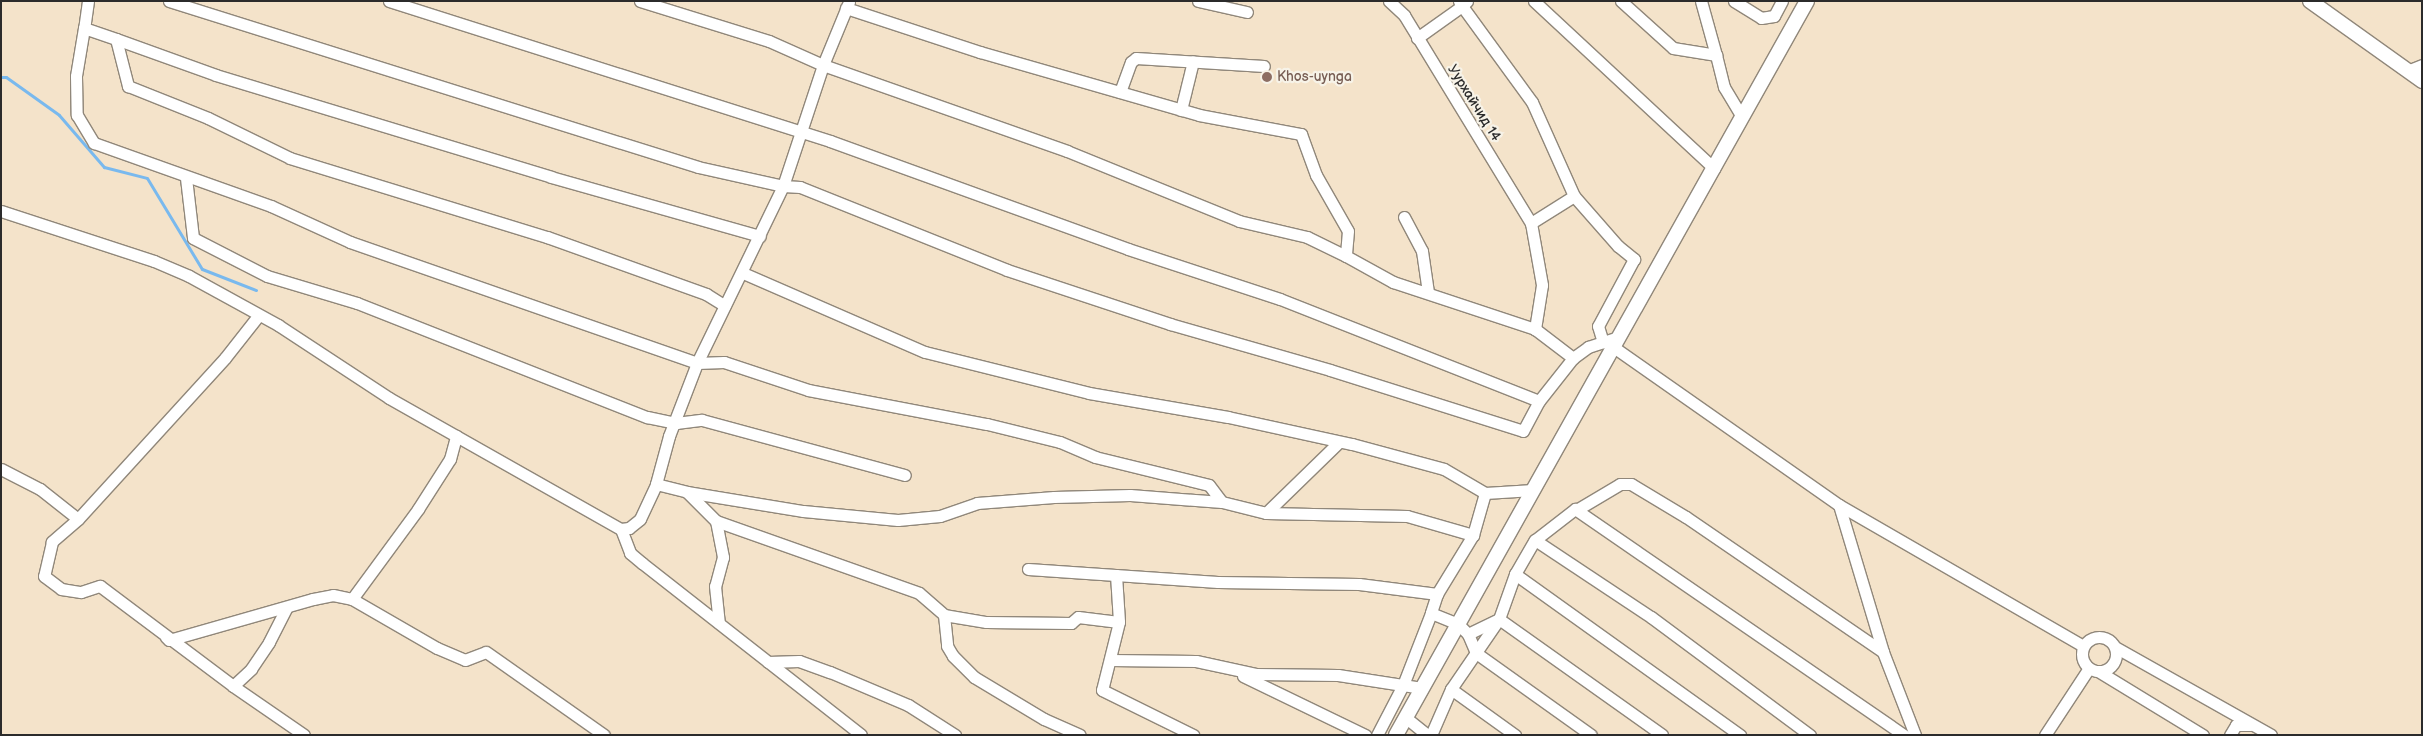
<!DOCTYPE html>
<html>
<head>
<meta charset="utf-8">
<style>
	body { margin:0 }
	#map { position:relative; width:2423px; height:736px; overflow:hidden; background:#f4e3ca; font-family:"Balsamiq Sans",sans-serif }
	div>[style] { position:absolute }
	.stream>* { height:3px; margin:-1.5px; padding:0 1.5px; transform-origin:1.5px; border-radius:1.5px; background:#79b9ee }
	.roads { filter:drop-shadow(1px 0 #90877a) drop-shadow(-1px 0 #90877a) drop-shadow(0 1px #90877a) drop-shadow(0 -1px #90877a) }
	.minor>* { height:11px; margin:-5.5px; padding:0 5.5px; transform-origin:5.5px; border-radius:5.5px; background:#fff }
	.minor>.ring { margin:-5.5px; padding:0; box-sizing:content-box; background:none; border:11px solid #fff; border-radius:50% }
	.major>* { height:14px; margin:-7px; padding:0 7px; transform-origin:7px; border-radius:7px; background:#fff }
	.dots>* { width:14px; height:14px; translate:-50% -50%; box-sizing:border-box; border:2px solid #f7f3e8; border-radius:50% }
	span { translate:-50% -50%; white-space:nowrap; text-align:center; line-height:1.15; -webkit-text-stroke:4.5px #f7f3e8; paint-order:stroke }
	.education-label { font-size:14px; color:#785e54 }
	.left { translate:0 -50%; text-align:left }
	.street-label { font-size:14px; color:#2b2b2b }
	.frame { position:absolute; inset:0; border:2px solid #2b2b2b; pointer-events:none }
</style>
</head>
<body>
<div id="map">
	<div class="stream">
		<i style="left:1px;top:77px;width:5px"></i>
		<i style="left:6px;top:77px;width:65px;rotate:35.6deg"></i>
		<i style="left:59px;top:115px;width:69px;rotate:49.1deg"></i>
		<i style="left:104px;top:167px;width:44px;rotate:14.3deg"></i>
		<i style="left:147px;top:178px;width:106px;rotate:58.9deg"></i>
		<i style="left:202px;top:269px;width:58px;rotate:21.3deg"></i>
	</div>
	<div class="roads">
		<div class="minor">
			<i style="left:88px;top:1px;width:27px;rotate:98deg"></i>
			<i style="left:84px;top:28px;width:34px;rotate:19deg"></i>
			<i style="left:116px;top:39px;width:49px;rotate:75.7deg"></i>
			<i style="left:128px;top:86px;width:86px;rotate:21.8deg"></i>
			<i style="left:208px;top:118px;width:91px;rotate:26deg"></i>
			<i style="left:290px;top:158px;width:269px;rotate:17.1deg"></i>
			<i style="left:547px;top:237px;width:169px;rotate:19.7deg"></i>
			<i style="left:706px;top:294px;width:22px;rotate:32deg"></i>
			<i style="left:169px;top:1px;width:554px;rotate:17.42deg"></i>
			<i style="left:698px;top:167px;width:87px;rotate:12.6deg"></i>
			<i style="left:783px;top:186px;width:17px;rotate:3deg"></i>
			<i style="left:800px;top:187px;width:223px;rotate:21.8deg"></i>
			<i style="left:1007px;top:270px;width:172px;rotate:18.3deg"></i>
			<i style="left:1170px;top:324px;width:166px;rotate:16deg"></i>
			<i style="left:1330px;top:370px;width:202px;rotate:17.5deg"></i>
			<i style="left:1523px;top:431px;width:34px;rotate:-62deg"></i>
			<i style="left:1539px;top:401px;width:55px;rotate:-51.7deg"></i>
			<i style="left:1573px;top:358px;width:19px;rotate:-36deg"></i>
			<i style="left:1588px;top:347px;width:29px;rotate:-18deg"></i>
			<i style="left:389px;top:1px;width:463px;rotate:17.6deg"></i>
			<i style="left:830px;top:141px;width:317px;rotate:19.9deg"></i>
			<i style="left:1128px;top:249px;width:160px;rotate:18.2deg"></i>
			<i style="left:1280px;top:299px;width:278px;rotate:21.5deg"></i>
			<i style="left:640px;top:1px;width:135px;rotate:17.2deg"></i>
			<i style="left:769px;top:41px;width:59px;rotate:24deg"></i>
			<i style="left:823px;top:65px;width:259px;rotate:19.4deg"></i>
			<i style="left:1067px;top:151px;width:186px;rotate:22.1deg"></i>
			<i style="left:1239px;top:221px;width:70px;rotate:13.2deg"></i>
			<i style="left:1307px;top:237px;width:43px;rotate:26deg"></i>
			<i style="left:1198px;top:1px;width:50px;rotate:12.7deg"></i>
			<i style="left:1389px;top:1px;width:21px;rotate:43deg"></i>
			<i style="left:1404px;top:15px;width:244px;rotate:58.6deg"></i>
			<i style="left:1467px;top:1px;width:7px;rotate:135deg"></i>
			<i style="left:1462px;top:6px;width:119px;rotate:53.9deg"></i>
			<i style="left:1532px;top:102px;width:103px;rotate:65.9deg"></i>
			<i style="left:1574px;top:196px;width:51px;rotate:147.9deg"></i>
			<i style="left:1531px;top:223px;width:63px;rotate:79.9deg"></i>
			<i style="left:1542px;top:285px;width:45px;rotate:99deg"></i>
			<i style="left:1535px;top:329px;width:48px;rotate:37.3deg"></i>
			<i style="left:1534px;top:1px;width:246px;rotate:42.9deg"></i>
			<i style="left:1621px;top:1px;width:70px;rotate:42.1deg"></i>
			<i style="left:1673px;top:48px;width:44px;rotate:9.2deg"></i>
			<i style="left:1716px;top:55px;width:33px;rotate:76deg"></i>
			<i style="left:1724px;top:87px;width:35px;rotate:59deg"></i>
			<i style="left:1701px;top:1px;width:56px;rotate:74.5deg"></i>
			<i style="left:1734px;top:1px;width:32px;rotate:32deg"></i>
			<i style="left:1761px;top:18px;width:13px;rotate:-9deg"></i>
			<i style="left:1774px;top:16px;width:17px;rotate:-62deg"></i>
			<i style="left:846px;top:8px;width:141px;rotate:18.2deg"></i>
			<i style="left:980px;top:52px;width:228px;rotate:16deg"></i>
			<i style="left:1199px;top:115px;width:104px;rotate:10.6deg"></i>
			<i style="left:1301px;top:134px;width:44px;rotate:69.9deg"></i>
			<i style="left:1316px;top:175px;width:64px;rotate:60.3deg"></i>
			<i style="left:1348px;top:231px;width:25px;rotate:95deg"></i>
			<i style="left:1346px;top:256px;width:54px;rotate:29deg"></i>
			<i style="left:1393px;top:282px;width:150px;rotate:18.3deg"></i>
			<i style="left:84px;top:28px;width:49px;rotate:99.5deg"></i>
			<i style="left:76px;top:76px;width:39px;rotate:89deg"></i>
			<i style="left:77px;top:115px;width:33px;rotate:59deg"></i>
			<i style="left:94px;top:143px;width:188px;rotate:19.6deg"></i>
			<i style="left:271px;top:206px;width:87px;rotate:24.5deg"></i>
			<i style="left:350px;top:242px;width:367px;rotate:19.2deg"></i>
			<i style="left:697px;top:363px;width:27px;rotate:-2deg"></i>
			<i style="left:724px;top:362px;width:89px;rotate:18.4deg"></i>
			<i style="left:808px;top:390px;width:182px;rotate:10.8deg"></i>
			<i style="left:987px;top:424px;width:75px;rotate:13.9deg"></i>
			<i style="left:1060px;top:442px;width:38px;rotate:23deg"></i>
			<i style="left:1095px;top:457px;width:117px;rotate:13.8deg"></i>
			<i style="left:1209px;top:485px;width:21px;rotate:53deg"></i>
			<i style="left:1222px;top:502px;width:45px;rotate:14deg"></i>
			<i style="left:1266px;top:513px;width:100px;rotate:-44.2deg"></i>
			<i style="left:1417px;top:38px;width:55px;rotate:-35.4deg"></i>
			<i style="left:1462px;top:6px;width:6px;rotate:-121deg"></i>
			<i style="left:116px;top:39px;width:106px;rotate:19.8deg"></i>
			<i style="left:216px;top:75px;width:350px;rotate:16.9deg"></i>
			<i style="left:551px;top:177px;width:217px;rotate:15.8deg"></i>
			<i style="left:2407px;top:71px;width:16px;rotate:-22deg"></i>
			<i style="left:1120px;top:92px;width:32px;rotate:-70deg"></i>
			<i style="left:1131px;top:62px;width:6px;rotate:-39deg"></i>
			<i style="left:1136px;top:58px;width:128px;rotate:3.6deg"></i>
			<i style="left:1181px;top:110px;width:50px;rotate:-76.2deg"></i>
			<i style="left:186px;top:178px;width:60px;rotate:83.3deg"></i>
			<i style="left:193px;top:238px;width:83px;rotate:27.2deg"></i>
			<i style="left:267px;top:276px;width:94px;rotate:16.7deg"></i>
			<i style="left:357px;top:303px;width:312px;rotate:21.5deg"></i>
			<i style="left:647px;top:417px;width:30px;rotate:12deg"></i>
			<i style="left:676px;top:423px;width:26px;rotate:-7deg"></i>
			<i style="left:702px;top:420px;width:210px;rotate:15.2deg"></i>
			<i style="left:1574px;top:196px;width:67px;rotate:48.7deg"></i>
			<i style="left:1618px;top:246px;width:21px;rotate:39deg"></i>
			<i style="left:1634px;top:259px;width:76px;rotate:118.2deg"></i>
			<i style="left:1598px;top:326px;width:17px;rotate:73deg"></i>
			<i style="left:1px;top:211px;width:161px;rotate:18.1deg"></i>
			<i style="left:154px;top:261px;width:38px;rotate:23deg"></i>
			<i style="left:189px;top:276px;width:102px;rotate:28.8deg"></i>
			<i style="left:278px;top:325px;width:133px;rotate:33.3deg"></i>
			<i style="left:389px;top:398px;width:266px;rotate:29.5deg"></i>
			<i style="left:621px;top:529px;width:8px;rotate:-7deg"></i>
			<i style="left:629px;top:528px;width:14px;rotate:-39deg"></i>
			<i style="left:640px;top:519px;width:38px;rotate:-65deg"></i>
			<i style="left:656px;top:484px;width:32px;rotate:14deg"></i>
			<i style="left:687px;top:492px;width:118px;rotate:9.3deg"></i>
			<i style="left:803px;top:511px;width:95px;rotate:5.4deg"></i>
			<i style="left:898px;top:520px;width:42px;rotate:-5.4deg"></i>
			<i style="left:940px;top:516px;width:39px;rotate:-19deg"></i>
			<i style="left:977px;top:503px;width:77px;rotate:-4.5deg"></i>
			<i style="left:1054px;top:497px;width:76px;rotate:-1.5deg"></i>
			<i style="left:1130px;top:495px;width:92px;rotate:4.4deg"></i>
			<i style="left:1404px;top:217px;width:38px;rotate:62deg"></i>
			<i style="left:1422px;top:251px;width:41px;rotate:81.7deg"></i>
			<i style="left:743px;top:273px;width:198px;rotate:23.5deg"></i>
			<i style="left:925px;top:352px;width:169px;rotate:14deg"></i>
			<i style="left:1089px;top:393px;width:141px;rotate:9.8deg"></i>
			<i style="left:1228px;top:417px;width:127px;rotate:12.3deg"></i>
			<i style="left:1352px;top:444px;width:95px;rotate:15.2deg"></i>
			<i style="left:1444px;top:469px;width:48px;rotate:30.3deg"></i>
			<i style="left:1485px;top:493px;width:48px;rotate:-3.6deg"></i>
			<i style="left:258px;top:316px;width:53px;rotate:128.2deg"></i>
			<i style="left:225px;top:358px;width:218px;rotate:132.4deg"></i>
			<i style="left:78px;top:519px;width:35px;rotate:139deg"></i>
			<i style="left:52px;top:542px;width:35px;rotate:103deg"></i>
			<i style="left:44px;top:576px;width:21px;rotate:37deg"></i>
			<i style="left:61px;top:589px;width:20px;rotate:9deg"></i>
			<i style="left:81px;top:592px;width:20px;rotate:-18deg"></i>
			<i style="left:100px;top:586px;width:166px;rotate:36.9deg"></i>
			<i style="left:233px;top:686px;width:86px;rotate:34.6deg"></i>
			<i style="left:1612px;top:346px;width:277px;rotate:35deg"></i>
			<i style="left:1839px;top:505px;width:153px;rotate:73.3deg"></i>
			<i style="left:1883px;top:652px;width:89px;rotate:68.9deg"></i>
			<i style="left:1px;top:469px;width:44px;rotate:27.1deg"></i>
			<i style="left:40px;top:489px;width:48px;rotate:38.3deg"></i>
			<i style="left:656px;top:484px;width:50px;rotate:-74.8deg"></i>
			<i style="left:669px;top:436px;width:78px;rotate:-69deg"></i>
			<i style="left:697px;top:363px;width:197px;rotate:-64.1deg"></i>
			<i style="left:783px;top:186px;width:127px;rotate:-71.7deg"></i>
			<i style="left:823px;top:65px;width:68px;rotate:-67.6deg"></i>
			<i style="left:687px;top:492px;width:41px;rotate:45deg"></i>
			<i style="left:716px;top:521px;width:215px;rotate:19.5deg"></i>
			<i style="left:919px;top:593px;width:33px;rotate:41deg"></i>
			<i style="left:944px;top:615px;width:31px;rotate:84deg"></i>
			<i style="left:947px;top:646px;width:12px;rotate:59deg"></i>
			<i style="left:953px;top:656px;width:30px;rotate:45deg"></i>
			<i style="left:974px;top:677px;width:82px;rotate:31deg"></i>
			<i style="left:1044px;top:719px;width:39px;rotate:24deg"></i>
			<i style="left:1485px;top:493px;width:44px;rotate:105.9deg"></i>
			<i style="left:1473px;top:535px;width:69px;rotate:121.4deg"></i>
			<i style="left:1437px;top:594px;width:20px;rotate:108deg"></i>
			<i style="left:1431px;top:613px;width:29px;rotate:22deg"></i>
			<i style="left:1458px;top:624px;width:14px;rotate:45deg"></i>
			<i style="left:1468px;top:634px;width:21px;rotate:67deg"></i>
			<i style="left:1476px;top:653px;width:141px;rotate:35.5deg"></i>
			<i style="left:1839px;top:505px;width:282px;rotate:30deg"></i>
			<i style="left:1578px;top:509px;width:49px;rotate:-30.8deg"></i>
			<i style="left:1620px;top:484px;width:11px"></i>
			<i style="left:1631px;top:484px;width:64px;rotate:31deg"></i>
			<i style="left:1686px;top:517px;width:239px;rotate:34.4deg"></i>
			<i style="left:1266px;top:513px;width:141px;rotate:1.2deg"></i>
			<i style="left:1407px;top:516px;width:69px;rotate:16.1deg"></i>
			<i style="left:716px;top:521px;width:37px;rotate:79deg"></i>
			<i style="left:723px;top:557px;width:30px;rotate:105deg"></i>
			<i style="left:715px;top:586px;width:37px;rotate:84deg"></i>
			<i style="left:621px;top:529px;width:26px;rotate:69deg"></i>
			<i style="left:630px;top:553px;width:16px;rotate:40deg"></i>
			<i style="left:642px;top:563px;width:278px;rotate:38.1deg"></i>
			<i style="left:1535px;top:540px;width:139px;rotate:33.6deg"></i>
			<i style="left:1651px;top:617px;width:198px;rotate:36.6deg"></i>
			<i style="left:1028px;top:569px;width:190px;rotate:3.9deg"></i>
			<i style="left:1218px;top:582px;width:141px;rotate:0.8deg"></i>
			<i style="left:1359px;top:584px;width:79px;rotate:7.3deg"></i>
			<i style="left:1515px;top:574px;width:277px;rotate:35.6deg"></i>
			<i style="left:1116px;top:575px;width:47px;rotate:86.3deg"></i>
			<i style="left:1119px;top:622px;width:70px;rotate:104deg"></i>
			<i style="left:1102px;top:690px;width:102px;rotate:26.3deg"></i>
			<i style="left:352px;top:599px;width:112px;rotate:-53.7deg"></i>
			<i style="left:418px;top:509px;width:59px;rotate:-57.4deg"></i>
			<i style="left:450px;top:459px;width:24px;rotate:-75deg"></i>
			<i style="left:944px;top:615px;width:43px;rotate:9.5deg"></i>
			<i style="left:986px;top:622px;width:85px;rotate:0.7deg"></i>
			<i style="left:1071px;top:623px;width:9px;rotate:-41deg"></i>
			<i style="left:1078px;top:617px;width:41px;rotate:7deg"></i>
			<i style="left:1468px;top:634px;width:34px;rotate:-26deg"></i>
			<i style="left:1499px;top:619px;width:200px;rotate:35.4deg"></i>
			<i class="ring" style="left:2082px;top:637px;width:23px;height:23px"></i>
			<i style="left:166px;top:637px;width:4px;rotate:45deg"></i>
			<i style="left:169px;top:640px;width:150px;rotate:-15.9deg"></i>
			<i style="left:313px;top:599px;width:20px;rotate:-11deg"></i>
			<i style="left:333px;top:595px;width:19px;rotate:12deg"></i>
			<i style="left:352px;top:599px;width:98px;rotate:30deg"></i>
			<i style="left:437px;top:648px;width:30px;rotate:23deg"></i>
			<i style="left:465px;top:660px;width:22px;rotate:-21deg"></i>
			<i style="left:486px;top:652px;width:144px;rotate:35.1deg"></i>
			<i style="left:2115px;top:647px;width:179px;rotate:29.4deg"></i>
			<i style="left:1110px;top:660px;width:86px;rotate:0.7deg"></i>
			<i style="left:1196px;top:661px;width:61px;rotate:12.2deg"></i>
			<i style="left:1256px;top:674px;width:82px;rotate:0.7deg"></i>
			<i style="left:1338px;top:675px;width:85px;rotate:8.8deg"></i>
			<i style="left:768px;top:662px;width:31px;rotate:-2deg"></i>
			<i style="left:799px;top:661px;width:33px;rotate:20deg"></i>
			<i style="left:830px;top:672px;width:85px;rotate:22.9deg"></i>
			<i style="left:908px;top:705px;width:56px;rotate:32.6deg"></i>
			<i style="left:2098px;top:671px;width:123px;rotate:31.4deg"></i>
			<i style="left:1243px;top:676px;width:136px;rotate:25.8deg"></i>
			<i style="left:233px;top:686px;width:25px;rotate:-43deg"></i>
			<i style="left:251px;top:669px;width:32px;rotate:-56deg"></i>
			<i style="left:269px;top:642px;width:39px;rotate:-63deg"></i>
			<i style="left:1451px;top:689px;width:79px;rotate:35.7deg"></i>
			<i style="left:1405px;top:717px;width:28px;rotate:39deg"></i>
			<i style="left:1377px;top:735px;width:56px;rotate:-62.5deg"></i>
			<i style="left:1403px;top:685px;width:77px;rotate:-68.7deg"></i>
			<i style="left:1431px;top:735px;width:50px;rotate:-66.5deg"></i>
			<i style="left:1451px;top:689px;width:85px;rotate:-55.6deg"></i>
			<i style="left:1499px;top:619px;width:48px;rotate:-70.4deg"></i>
			<i style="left:1515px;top:574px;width:39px;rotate:-60deg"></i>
			<i style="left:1535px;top:540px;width:51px;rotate:-37.8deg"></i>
			<i style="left:1575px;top:509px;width:399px;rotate:34.5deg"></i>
			<i style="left:2045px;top:735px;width:80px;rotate:-56.7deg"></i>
			<i style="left:2230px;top:735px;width:12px;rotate:-59deg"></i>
			<i style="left:2236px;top:725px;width:14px"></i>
		</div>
		<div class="major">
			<i style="left:2310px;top:1px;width:138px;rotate:35.5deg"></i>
			<i style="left:1396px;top:735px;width:841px;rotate:-60.75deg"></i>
		</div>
	</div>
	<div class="dots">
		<i style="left:1267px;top:77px;background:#8d6e63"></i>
	</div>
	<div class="education-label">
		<span class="left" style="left:1277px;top:77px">Khos-uynga</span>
	</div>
	<div class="street-label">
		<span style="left:1474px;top:103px;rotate:58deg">Уурхайчид 14</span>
	</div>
	<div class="frame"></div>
</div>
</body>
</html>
